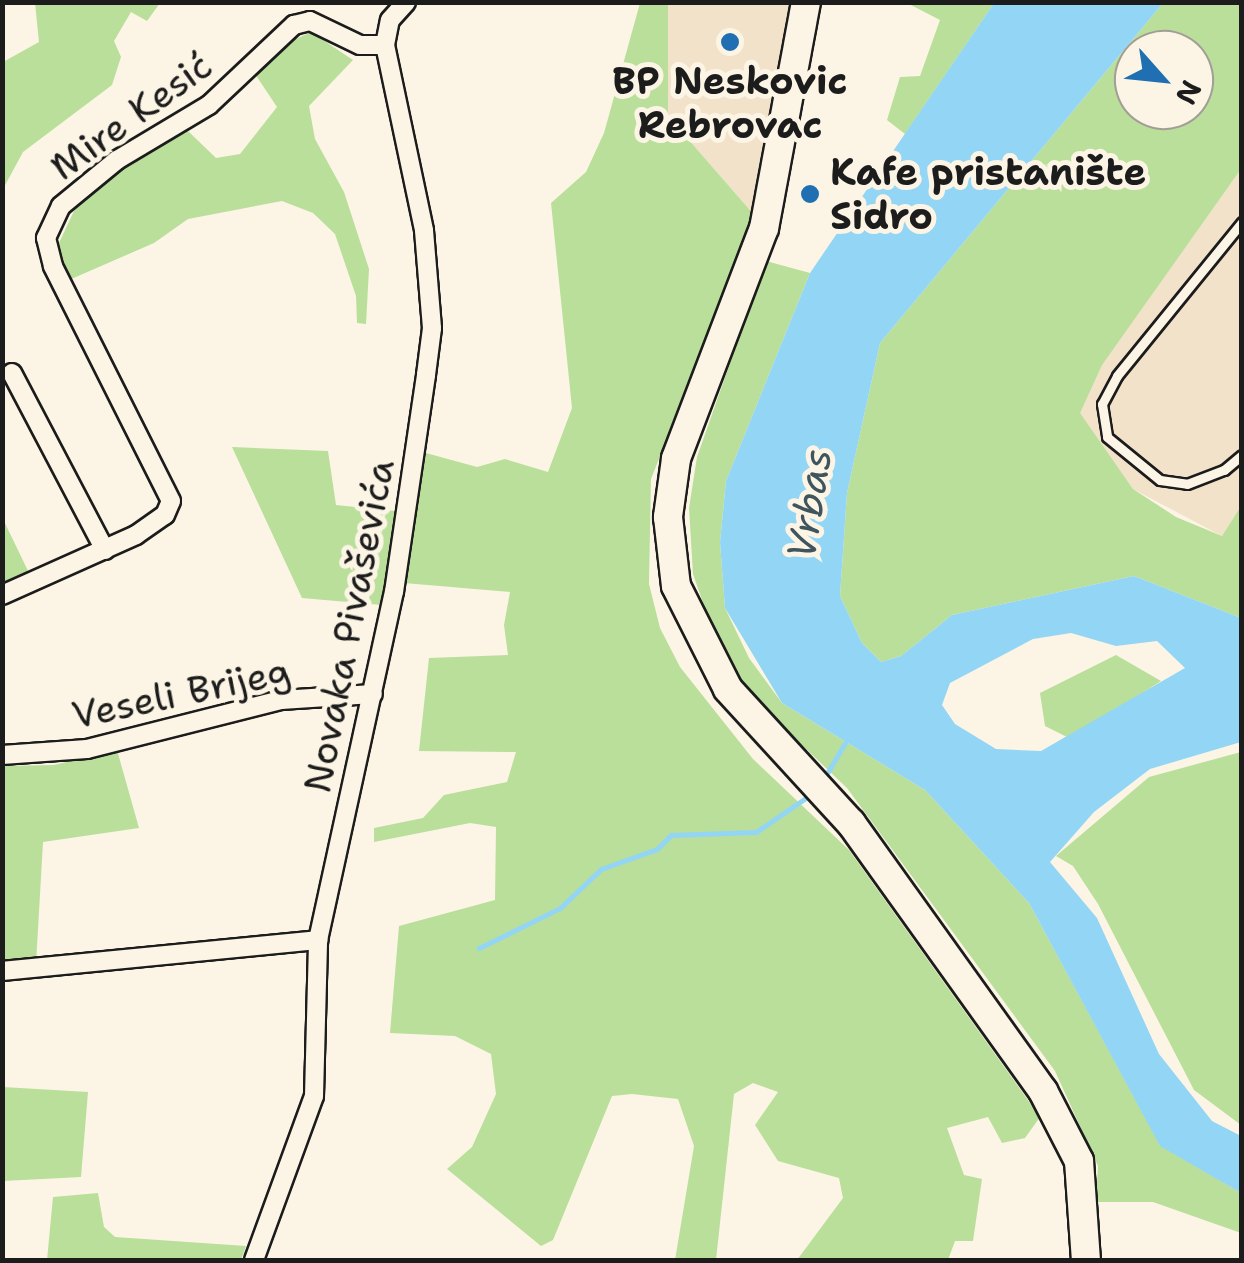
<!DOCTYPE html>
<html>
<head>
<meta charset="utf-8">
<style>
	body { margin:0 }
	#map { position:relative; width:1244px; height:1263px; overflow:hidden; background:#fcf5e5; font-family:"Shantell Sans",sans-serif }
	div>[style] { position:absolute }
	.built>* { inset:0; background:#f1e2c9 }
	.green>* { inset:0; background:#b9df9b }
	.water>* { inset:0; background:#93d5f5 }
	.stream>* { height:5px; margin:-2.5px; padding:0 2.5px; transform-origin:2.5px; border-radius:2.5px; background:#93d5f5 }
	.roads { filter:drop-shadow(2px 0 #1c1c1c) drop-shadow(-2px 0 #1c1c1c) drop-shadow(0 2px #1c1c1c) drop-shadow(0 -2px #1c1c1c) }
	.lane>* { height:9px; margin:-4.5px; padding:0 4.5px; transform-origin:4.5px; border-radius:4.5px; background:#fcf5e5 }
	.street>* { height:18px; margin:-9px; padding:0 9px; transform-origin:9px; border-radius:9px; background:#fcf5e5 }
	.primary>* { height:28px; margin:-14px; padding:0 14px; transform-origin:14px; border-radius:14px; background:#fcf5e5 }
	.dots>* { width:28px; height:28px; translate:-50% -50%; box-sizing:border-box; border:5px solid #fcf5e5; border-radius:50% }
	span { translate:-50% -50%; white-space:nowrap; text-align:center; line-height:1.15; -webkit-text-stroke:10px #fcf5e5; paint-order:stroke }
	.poi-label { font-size:38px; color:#1c1c1c; font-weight:700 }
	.left { translate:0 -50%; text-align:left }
	.street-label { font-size:38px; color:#1c1c1c }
	.water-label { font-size:40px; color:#40545d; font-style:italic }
	.frame { position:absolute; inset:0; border:5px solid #1c1c1c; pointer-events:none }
	.north { position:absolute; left:1114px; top:30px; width:100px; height:100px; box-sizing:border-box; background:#fcf5e5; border:2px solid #a29e95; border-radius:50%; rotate:117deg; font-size:28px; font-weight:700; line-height:40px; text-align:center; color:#1c1c1c }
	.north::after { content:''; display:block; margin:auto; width:35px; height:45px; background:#1f6fb2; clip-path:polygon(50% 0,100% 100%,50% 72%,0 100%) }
</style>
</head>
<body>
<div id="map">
	<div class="built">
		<i style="clip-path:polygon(668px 3px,792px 3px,755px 216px,668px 116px)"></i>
		<i style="clip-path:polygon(1241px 169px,1241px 506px,1222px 536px,1133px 489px,1079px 413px,1101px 365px)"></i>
	</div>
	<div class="green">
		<i style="clip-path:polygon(35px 3px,160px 3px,147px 21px,131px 12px,114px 41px,121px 57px,112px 85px,23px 152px,3px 189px,3px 62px,39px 42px)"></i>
		<i style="clip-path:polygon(640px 3px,668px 3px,668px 116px,755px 216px,651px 479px,649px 584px,660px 628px,680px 667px,753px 759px,849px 850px,1040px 1117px,1025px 1138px,1002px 1143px,988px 1117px,947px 1128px,964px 1175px,982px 1179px,973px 1241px,955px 1241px,948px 1260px,797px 1260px,843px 1198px,839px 1178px,778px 1161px,755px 1125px,778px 1092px,753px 1083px,734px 1094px,716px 1260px,675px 1260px,694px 1146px,678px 1099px,632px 1094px,612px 1096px,553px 1240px,541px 1246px,447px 1169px,472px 1147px,496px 1094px,491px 1054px,455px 1036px,390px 1033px,399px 926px,495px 900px,496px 827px,470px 823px,374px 842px,374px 828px,423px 818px,444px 795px,507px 782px,516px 752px,419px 751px,429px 658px,508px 655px,504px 625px,510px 592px,404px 583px,426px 453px,477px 467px,505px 459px,548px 472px,572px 408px,551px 203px,586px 172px,604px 133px)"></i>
		<i style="clip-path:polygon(907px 3px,994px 3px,905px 134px,887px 120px,900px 77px,920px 76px,940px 20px)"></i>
		<i style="clip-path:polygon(evenodd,1163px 3px,1241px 3px,1241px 169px,1102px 365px,1080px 413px,1133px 489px,1176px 517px,1222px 536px,1241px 506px,1241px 618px,1134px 576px,952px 615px,901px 656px,881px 662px,862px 643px,840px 596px,847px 493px,880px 343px,1163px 3px,1134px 50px,1194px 50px,1194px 110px,1134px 110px,1134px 50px)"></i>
		<i style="clip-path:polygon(311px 32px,353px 60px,309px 106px,315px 139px,344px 192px,369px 269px,366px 324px,357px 323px,356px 296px,335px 234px,313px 213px,282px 201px,188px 219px,154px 243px,69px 280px,58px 245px,74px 211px,113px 174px,188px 131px,216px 158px,240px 154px,277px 107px,255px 74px,285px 44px)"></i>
		<i style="clip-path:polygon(766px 261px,810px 273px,726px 481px,720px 542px,725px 608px,749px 658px,782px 703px,925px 790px,1029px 903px,1160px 1145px,1241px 1193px,1241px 1233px,1153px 1202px,1096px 1202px,1098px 1166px,1055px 1071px,847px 788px,761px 706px,723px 660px,693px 574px,689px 508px,697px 457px)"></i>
		<i style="clip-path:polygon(232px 447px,328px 451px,336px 505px,395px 511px,382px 605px,302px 598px)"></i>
		<i style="clip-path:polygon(2px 517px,30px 575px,2px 586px)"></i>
		<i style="clip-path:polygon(1116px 655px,1161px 681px,1071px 739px,1045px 726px,1040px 693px)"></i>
		<i style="clip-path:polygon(117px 750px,139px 828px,43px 842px,36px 964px,3px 963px,3px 766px,54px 765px)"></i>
		<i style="clip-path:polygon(1241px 752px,1242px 752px,1241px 1125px,1194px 1090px,1098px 904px,1073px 866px,1056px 856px,1149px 777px)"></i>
		<i style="clip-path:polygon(3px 1087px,88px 1092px,81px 1177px,3px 1181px)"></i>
		<i style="clip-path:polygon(98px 1193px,104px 1227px,115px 1237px,246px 1246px,241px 1260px,47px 1260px,53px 1197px)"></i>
	</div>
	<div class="water">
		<i style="clip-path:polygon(evenodd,994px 3px,1163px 3px,880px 343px,847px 493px,840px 596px,862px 643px,881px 662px,901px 656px,952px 615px,1134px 576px,1241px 618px,1241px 742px,1150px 769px,1094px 812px,1050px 862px,1097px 918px,1159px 1054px,1212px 1121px,1241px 1136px,1241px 1193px,1160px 1146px,1029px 903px,925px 790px,782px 703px,725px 608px,720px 542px,726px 481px,810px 273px,994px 3px,1071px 633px,1116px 646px,1157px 641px,1185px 668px,1041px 751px,996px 749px,955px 724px,942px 705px,950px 683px,1033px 639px,1071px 633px)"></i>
	</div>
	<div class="stream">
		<i style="left:823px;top:780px;width:43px;rotate:-59.3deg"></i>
		<i style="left:479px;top:948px;width:90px;rotate:-26.3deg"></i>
		<i style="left:560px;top:908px;width:57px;rotate:-43.6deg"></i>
		<i style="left:601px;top:869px;width:59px;rotate:-19.7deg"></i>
		<i style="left:657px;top:849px;width:20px;rotate:-45deg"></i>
		<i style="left:671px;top:835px;width:85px;rotate:-2deg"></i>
		<i style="left:756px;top:832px;width:69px;rotate:-34.4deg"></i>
	</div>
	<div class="roads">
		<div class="lane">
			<i style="left:1242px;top:222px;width:198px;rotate:129.1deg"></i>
			<i style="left:1117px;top:376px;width:32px;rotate:118deg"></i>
			<i style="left:1102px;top:404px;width:33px;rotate:81deg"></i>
			<i style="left:1107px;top:437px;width:68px;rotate:39.1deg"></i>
			<i style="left:1160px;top:480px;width:27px;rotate:8deg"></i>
			<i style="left:1187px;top:484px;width:40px;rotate:-21deg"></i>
			<i style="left:1224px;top:470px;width:23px;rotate:-40deg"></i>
		</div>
		<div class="street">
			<i style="left:12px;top:373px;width:200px;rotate:62.3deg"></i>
			<i style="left:2px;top:595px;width:147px;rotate:-24.1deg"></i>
			<i style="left:136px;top:535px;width:35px;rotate:-35deg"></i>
			<i style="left:165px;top:515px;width:15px;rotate:-67deg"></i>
			<i style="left:171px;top:501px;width:263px;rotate:-116.7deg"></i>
			<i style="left:53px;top:266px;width:29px;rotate:-104deg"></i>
			<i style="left:46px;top:238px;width:35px;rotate:-65deg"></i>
			<i style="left:61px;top:206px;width:72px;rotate:-39.4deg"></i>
			<i style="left:117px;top:160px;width:107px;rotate:-30.9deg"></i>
			<i style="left:209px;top:105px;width:117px;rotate:-43.3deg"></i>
			<i style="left:294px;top:25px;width:16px;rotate:-14deg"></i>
			<i style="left:310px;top:21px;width:55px;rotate:25.6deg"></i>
			<i style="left:360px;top:45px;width:25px"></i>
			<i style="left:2px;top:755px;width:85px;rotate:-4deg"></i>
			<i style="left:87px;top:749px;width:200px;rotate:-14.2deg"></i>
			<i style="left:281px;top:700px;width:92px;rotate:-3.7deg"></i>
			<i style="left:2px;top:971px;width:318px;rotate:-5.6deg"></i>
			<i style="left:254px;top:1260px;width:175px;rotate:-69.9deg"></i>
			<i style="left:314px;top:1096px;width:156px;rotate:-88.5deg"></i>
			<i style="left:318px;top:940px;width:356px;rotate:-77.7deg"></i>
			<i style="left:394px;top:592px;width:219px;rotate:-81.6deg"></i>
			<i style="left:426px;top:375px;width:47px;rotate:-82.7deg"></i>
			<i style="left:432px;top:328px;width:98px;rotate:-94.7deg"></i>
			<i style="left:424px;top:230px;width:189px;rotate:-101.9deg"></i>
			<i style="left:385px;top:45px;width:25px;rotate:-79deg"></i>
			<i style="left:390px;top:20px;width:24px;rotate:-48deg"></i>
		</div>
		<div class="primary">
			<i style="left:806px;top:2px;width:230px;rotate:100.5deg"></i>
			<i style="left:764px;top:228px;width:247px;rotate:110.9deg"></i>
			<i style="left:676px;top:459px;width:59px;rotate:97.9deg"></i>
			<i style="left:668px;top:517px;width:69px;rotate:83.4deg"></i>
			<i style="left:676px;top:586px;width:115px;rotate:63.2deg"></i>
			<i style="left:728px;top:689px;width:182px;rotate:47.5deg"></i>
			<i style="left:851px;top:823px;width:330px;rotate:54.4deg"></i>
			<i style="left:1043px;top:1091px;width:79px;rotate:62.8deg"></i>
			<i style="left:1079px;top:1161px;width:99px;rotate:86deg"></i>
		</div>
	</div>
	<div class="dots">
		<i style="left:730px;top:42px;background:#1f6fb2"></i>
		<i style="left:810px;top:194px;background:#1f6fb2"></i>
	</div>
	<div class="poi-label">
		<span style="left:730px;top:103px">BP Neskovic<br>Rebrovac</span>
		<span class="left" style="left:830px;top:194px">Kafe pristanište<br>Sidro</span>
	</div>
	<div class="street-label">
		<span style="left:131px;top:116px;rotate:-36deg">Mire Kesić</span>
		<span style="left:349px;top:626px;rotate:-79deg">Novaka Pivaševića</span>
		<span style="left:181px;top:693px;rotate:-12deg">Veseli Brijeg</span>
	</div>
	<div class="water-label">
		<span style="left:809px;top:504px;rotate:-81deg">Vrbas</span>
	</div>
	<div class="frame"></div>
	<div class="north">N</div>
</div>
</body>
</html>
